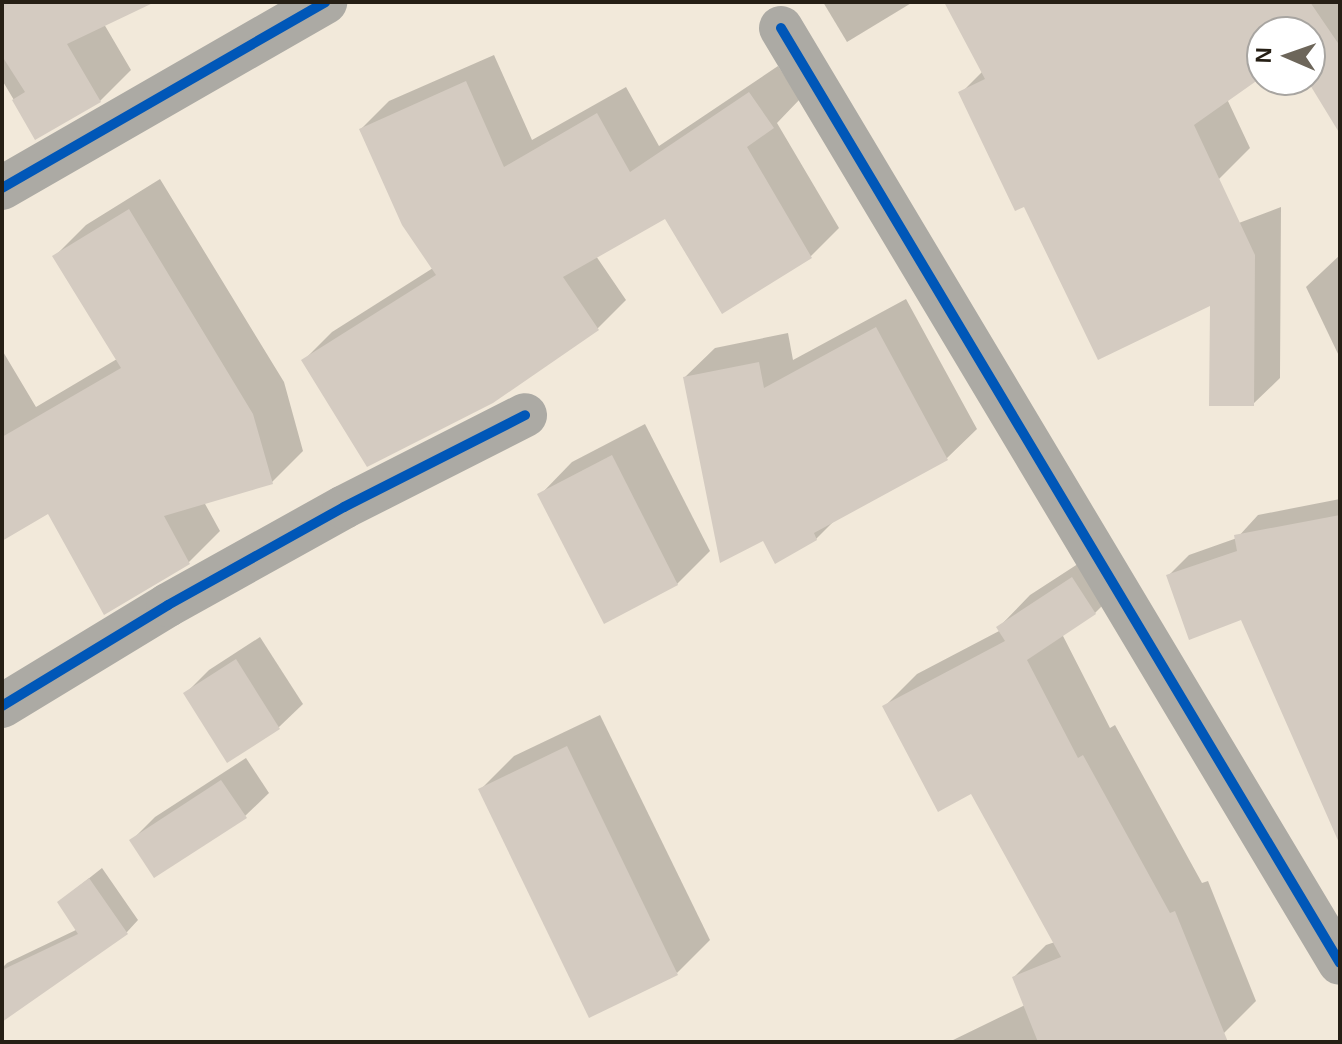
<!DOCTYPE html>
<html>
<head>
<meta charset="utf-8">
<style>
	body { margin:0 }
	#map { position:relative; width:1342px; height:1044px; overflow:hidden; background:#f2e9da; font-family:Helvetica,sans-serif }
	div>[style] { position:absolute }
	.shadow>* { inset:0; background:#0003 }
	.building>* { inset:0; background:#d4cbc1 }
	.minor>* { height:44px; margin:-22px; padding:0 22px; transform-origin:22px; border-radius:22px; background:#acaaa4 }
	.cycleway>* { height:10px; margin:-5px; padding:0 5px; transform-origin:5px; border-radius:5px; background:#0057b8 }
	span { translate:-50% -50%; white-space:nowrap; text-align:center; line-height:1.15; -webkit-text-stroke:6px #fff; paint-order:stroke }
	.frame { position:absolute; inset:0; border:4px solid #261f15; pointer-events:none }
	.north { position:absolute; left:1246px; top:16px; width:80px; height:80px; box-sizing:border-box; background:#fff; border:2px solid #a8a5a1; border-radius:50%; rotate:272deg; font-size:22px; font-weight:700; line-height:32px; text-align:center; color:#261f15 }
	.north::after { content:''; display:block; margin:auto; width:28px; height:36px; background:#6d665a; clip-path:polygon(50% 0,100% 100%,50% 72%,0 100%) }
</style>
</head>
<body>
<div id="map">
	<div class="shadow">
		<i style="clip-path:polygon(2px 2px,150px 2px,104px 24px,131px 70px,100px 101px,36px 137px,2px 80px)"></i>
		<i style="clip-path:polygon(823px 2px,913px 2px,847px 42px)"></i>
		<i style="clip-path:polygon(947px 2px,1340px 2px,1340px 106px,1310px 32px,1262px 32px,1262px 74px,1227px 99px,1250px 148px,1219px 179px,1025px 204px,961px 93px,983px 71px)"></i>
		<i style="clip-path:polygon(494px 55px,532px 140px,626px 87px,659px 146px,778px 66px,800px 99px,777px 123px,839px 228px,811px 256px,723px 311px,666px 216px,596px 256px,626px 300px,598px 328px,492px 401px,304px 360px,332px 332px,433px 268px,361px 129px,389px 101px)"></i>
		<i style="clip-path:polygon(160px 179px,284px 382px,303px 451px,272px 482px,204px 502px,220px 531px,189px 562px,105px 612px,49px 512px,2px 539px,2px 350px,36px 407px,117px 359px,55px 256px,86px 225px)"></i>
		<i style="clip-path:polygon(1281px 207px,1280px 378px,1253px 404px,1212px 302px,1098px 276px)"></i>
		<i style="clip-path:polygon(1340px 255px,1340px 358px,1306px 287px)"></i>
		<i style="clip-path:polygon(906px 299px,977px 429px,947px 458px,837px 518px,816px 539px,685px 377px,715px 348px,788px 333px,793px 360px)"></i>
		<i style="clip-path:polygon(645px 424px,710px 551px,677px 584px,540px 495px,572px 462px)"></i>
		<i style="clip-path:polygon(1340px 499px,1340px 769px,1242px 617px,1168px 576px,1189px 555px,1237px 538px,1258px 515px)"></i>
		<i style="clip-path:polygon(1104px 547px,1127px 581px,1095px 613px,1062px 634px,1110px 728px,1115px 725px,1202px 883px,1208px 881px,1256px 1001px,1224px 1033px,1201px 1042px,949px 1042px,1025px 1005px,1014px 977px,1046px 945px,1055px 942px,972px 791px,885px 706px,917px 674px,1001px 630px,999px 627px,1030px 595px)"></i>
		<i style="clip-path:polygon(260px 637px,303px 704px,279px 727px,228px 760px,186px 693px,209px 670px)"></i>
		<i style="clip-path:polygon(600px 715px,710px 940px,677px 973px,481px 789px,514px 756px)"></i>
		<i style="clip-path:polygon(246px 758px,269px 793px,245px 816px,132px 840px,155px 817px)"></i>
		<i style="clip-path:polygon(102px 868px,138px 920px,127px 932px,2px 990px,2px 968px,7px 963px,78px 929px,59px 902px)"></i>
	</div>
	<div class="building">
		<i style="clip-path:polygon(2px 2px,155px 2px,67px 44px,101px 102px,35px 140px,12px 100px,25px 92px,2px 56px)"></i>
		<i style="clip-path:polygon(944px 2px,1310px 2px,1340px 46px,1340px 134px,1307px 80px,1310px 32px,1262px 32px,1262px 77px,1194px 125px,1255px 255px,1254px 406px,1209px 406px,1210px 306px,1098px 360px,1024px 207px,1015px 211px,958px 92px,985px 79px)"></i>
		<i style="clip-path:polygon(466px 81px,504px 167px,597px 113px,630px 172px,749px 92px,774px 128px,747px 147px,812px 258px,722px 314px,665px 219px,563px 277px,599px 330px,493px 403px,367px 467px,301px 360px,436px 275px,402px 225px,359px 129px)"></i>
		<i style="clip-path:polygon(129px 209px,253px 414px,273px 484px,164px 516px,190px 564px,104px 615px,48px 514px,2px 541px,2px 437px,121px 368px,52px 256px)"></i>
		<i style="clip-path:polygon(876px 327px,948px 460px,814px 533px,817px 540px,775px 564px,763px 541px,720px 563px,683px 377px,759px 362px,764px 388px)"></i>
		<i style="clip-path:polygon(612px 455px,678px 585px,604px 624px,537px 494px)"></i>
		<i style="clip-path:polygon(1340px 515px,1340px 845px,1241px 620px,1189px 640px,1166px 575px,1237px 551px,1234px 535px)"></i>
		<i style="clip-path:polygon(1072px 577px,1096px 614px,1027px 660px,1078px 758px,1083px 755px,1170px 913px,1175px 911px,1228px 1042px,1038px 1042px,1012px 977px,1061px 957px,971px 794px,938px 812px,882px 706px,1005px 641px,996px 627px)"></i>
		<i style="clip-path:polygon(236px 659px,280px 729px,227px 763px,183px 693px)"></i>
		<i style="clip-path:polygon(567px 746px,678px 975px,589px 1018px,478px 789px)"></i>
		<i style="clip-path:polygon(221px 780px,247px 818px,154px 878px,129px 840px)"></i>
		<i style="clip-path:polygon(89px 878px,128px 934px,2px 1022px,2px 970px,78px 934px,57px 902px)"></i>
	</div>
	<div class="minor">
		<i style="left:781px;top:28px;width:1089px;rotate:59.13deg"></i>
		<i style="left:2px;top:188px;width:373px;rotate:-29.9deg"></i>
		<i style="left:2px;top:706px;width:194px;rotate:-31.3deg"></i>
		<i style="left:168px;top:605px;width:201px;rotate:-29.1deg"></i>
		<i style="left:344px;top:507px;width:203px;rotate:-26.9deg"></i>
	</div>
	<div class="cycleway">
		<i style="left:781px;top:28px;width:1089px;rotate:59.13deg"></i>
		<i style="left:2px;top:188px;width:373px;rotate:-29.9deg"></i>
		<i style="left:2px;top:706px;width:194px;rotate:-31.3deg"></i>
		<i style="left:168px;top:605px;width:201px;rotate:-29.1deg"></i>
		<i style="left:344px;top:507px;width:203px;rotate:-26.9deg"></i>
	</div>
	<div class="frame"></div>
	<div class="north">N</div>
</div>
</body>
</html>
